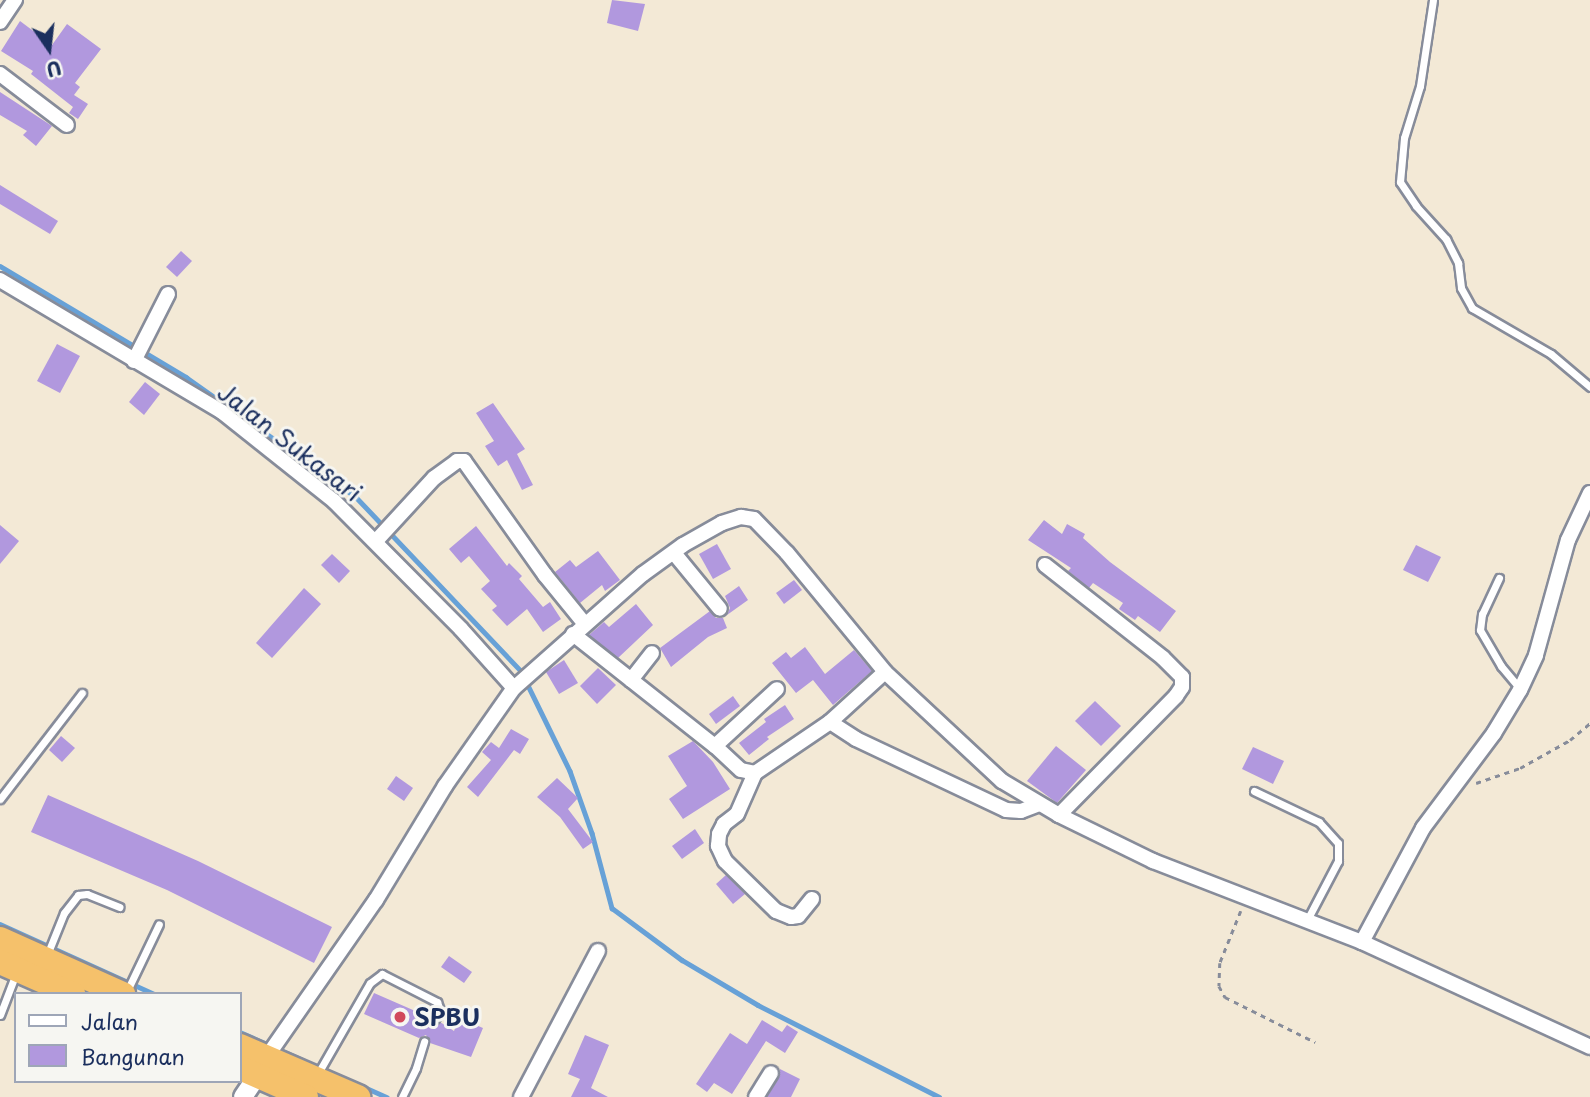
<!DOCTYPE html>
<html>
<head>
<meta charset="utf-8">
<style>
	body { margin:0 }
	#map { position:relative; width:1590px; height:1097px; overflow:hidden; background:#f3e9d6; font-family:"Playpen Sans",sans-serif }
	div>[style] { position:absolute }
	.stream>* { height:4.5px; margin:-2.25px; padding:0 2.25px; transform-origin:2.25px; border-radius:2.25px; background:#67a1d7 }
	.building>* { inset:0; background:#b198de }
	.path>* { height:2.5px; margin-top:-1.25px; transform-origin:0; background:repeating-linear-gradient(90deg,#878c9a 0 5px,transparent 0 10px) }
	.roads { filter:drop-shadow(2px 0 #878c9a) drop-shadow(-2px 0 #878c9a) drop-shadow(0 2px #878c9a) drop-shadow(0 -2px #878c9a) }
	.service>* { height:7px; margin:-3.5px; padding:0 3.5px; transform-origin:3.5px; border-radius:3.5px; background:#fff }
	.minor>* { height:14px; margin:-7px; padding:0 7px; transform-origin:7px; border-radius:7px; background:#fff }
	.tertiary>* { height:18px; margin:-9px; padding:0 9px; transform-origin:9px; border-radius:9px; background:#fff }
	.trunk>* { height:24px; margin:-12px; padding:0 12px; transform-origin:12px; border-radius:12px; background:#f5c16b }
	.dots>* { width:19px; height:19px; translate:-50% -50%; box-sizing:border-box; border:4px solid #f6f6f2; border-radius:50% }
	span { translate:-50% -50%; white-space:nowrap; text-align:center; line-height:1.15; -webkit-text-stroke:6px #f6f6f2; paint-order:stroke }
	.street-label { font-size:24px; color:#1b2f5e }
	.poi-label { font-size:24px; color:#1b2f5e; font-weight:700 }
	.left { translate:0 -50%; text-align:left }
	.legend { position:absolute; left:14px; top:992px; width:228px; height:91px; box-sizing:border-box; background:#f6f6f2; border:2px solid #9ea6b7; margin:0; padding:9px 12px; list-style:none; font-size:21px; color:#1b2f5e }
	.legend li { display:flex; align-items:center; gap:14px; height:35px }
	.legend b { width:35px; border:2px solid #9ea6b7 }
	.north { position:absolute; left:14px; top:14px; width:70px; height:70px; -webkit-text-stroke:5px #f6f6f2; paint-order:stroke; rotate:166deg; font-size:19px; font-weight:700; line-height:28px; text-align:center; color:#1b2f5e }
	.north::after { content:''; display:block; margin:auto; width:24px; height:32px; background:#1b2f5e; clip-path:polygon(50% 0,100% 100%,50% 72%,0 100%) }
</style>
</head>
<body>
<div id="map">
	<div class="stream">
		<i style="left:0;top:266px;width:217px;rotate:30.8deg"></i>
		<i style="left:186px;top:377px;width:208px;rotate:35.2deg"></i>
		<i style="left:356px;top:497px;width:240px;rotate:46.5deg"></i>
		<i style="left:521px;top:671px;width:111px;rotate:63.9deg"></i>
		<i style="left:570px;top:771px;width:66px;rotate:70.5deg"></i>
		<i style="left:592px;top:833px;width:78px;rotate:75.1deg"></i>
		<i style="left:612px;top:908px;width:87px;rotate:36.6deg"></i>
		<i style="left:682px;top:960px;width:88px;rotate:30.6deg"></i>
		<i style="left:758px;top:1005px;width:203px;rotate:26.9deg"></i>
		<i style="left:0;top:924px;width:169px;rotate:24.4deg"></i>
		<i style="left:240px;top:1032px;width:69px;rotate:24deg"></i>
		<i style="left:362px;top:1086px;width:27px;rotate:24deg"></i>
	</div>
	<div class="building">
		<i style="clip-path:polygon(612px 0,645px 4px,638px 31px,607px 23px)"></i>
		<i style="clip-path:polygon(20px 21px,52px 45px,67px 24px,101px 49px,75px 83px,80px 87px,74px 95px,88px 104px,78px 119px,69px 113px,73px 107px,31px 74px,33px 71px,1px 51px)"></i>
		<i style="clip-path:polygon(0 92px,52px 126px,36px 146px,23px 135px,27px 131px,0 115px)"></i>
		<i style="clip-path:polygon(0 185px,58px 221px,50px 234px,0 204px)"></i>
		<i style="clip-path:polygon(181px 251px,192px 261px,177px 277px,166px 267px)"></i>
		<i style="clip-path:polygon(57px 344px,80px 356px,60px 393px,37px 381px)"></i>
		<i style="clip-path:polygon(145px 382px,160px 394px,144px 415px,129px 402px)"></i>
		<i style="clip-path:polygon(493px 403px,525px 449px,517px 454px,533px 485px,522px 490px,507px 460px,498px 466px,485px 446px,494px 441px,476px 413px)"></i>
		<i style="clip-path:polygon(1044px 520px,1062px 534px,1067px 524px,1085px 534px,1083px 538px,1110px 562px,1176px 611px,1160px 632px,1138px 616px,1135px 620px,1119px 609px,1123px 603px,1093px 583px,1089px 588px,1068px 571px,1071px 568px,1028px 540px)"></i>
		<i style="clip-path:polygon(0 525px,19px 541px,0 564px)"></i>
		<i style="clip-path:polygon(476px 526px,507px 566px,509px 563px,522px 576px,519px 579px,543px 607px,550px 602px,561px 619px,543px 632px,527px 609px,507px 626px,492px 610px,497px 606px,481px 589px,490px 581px,469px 556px,461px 563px,449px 549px)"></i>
		<i style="clip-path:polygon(717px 544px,731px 569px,713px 579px,699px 554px)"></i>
		<i style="clip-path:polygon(1416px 545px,1441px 557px,1428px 582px,1403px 570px)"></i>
		<i style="clip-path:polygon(598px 551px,620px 580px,605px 591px,602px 585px,580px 603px,555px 572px,570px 560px,576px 567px)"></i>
		<i style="clip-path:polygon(332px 554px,350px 571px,339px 583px,321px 565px)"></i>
		<i style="clip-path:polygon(794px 580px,802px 590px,784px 604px,776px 593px)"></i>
		<i style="clip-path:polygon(739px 586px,748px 600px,727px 615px,730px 608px,725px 596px)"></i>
		<i style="clip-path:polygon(304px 588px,321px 604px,272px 658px,256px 643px)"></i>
		<i style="clip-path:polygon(636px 604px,653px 625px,618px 658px,589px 635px,604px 622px,609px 627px)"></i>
		<i style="clip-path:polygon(710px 611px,716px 618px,723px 618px,727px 628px,708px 637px,671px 667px,660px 648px)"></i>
		<i style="clip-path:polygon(805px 647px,825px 674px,854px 650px,872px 671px,833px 705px,813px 680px,796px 693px,772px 663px,786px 652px,791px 658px)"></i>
		<i style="clip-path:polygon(564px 660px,578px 683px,559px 694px,546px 672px)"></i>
		<i style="clip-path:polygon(598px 668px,616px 685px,597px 704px,580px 686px)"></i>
		<i style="clip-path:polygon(733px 696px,740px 706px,716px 724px,709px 714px)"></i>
		<i style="clip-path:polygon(1095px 701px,1121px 726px,1101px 746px,1075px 721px)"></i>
		<i style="clip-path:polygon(785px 705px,794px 719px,767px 737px,769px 739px,749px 755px,739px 743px,766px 722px,764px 719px)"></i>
		<i style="clip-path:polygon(511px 729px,529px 739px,520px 754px,514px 750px,478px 797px,467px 787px,491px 760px,482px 752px,491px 742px,499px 748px)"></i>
		<i style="clip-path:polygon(61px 736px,75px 748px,62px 762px,49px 750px)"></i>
		<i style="clip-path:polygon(693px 741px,713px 762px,730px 789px,683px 819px,669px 799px,687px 786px,668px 756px)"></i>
		<i style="clip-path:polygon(1056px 746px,1086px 770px,1057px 803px,1027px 781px)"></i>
		<i style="clip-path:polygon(1253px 747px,1284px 761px,1273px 784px,1242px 769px)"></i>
		<i style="clip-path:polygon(396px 776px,413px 788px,404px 801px,387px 789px)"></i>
		<i style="clip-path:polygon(557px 778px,578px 798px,568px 809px,593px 842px,583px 849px,560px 817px,537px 797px)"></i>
		<i style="clip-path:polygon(48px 795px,198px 861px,332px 927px,314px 963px,167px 890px,31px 832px)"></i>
		<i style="clip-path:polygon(695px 829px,704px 843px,682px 859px,672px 846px)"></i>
		<i style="clip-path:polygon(726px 875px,745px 894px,733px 904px,716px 884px)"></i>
		<i style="clip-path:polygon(449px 956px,472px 972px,464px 983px,441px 967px)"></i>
		<i style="clip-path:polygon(374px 993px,429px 1017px,433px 1025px,440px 1022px,454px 1031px,459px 1018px,483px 1028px,471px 1057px,430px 1043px,426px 1035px,419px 1038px,364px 1014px)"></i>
		<i style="clip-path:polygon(762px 1020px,782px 1032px,787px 1025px,798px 1032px,785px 1053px,766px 1041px,732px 1094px,714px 1083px,707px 1092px,696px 1084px,730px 1033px,747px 1044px)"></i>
		<i style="clip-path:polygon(585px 1035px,609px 1045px,591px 1088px,608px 1097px,571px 1097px,580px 1079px,568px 1074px)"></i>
		<i style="clip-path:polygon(780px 1069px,800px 1079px,791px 1097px,767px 1097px,779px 1077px)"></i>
	</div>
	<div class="path">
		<i style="left:1476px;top:783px;width:46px;rotate:-18.8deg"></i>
		<i style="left:1520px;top:768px;width:57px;rotate:-29.2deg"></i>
		<i style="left:1570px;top:740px;width:26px;rotate:-40deg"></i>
		<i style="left:1241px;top:911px;width:56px;rotate:112deg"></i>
		<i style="left:1220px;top:963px;width:23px;rotate:92deg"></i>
		<i style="left:1219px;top:986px;width:13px;rotate:61deg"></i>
		<i style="left:1225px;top:997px;width:101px;rotate:26.6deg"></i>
	</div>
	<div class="roads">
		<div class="service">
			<i style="left:1433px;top:0;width:87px;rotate:98.6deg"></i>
			<i style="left:1420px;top:86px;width:54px;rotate:107.1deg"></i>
			<i style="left:1404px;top:138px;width:44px;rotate:95.2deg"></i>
			<i style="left:1400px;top:182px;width:29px;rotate:56deg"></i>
			<i style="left:1416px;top:206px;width:45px;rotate:47.7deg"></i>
			<i style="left:1446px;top:239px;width:27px;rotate:63deg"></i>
			<i style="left:1458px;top:263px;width:25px;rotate:83deg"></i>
			<i style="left:1461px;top:288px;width:23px;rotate:61deg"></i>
			<i style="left:1472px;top:308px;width:91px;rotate:30.2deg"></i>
			<i style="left:1551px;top:354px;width:51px;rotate:40.2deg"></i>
			<i style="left:1499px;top:578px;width:40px;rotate:115deg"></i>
			<i style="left:1482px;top:614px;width:16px;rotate:97deg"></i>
			<i style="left:1480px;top:630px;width:42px;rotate:59.7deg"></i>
			<i style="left:1501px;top:666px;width:30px;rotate:50deg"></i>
			<i style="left:1254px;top:791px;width:72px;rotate:25.5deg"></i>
			<i style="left:1319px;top:822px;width:28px;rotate:48deg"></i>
			<i style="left:1338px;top:843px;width:18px;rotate:90deg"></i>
			<i style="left:1338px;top:861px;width:67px;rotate:117.7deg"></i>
			<i style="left:0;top:799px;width:134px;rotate:-52.3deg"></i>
			<i style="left:47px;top:955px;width:45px;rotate:-68deg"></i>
			<i style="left:64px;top:913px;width:23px;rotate:-52deg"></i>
			<i style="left:78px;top:895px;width:9px;rotate:-6deg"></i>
			<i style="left:87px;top:894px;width:35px;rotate:22deg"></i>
			<i style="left:126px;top:993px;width:76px;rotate:-64.4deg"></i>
			<i style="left:0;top:1015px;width:45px;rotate:-69.1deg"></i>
			<i style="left:317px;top:1075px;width:106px;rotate:-60.1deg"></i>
			<i style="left:370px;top:983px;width:15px;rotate:-37deg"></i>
			<i style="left:382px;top:974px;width:62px;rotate:27deg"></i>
			<i style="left:437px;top:1002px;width:9px;rotate:69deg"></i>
			<i style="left:440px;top:1010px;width:10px;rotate:119deg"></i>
			<i style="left:402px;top:1097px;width:32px;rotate:-64deg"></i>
			<i style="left:416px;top:1068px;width:28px;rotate:-73deg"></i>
		</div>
		<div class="minor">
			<i style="left:0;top:22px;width:27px;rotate:-56deg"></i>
			<i style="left:0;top:74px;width:84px;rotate:37.3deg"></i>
			<i style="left:0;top:280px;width:258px;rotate:30.7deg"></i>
			<i style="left:222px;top:412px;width:143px;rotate:38.5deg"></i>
			<i style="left:334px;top:501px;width:180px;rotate:45.2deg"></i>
			<i style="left:461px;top:629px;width:79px;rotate:48.1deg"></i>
			<i style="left:134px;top:361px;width:75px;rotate:-63.1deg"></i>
			<i style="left:376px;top:541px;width:86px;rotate:-47.4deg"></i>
			<i style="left:434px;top:478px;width:29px;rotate:-36deg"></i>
			<i style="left:457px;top:461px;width:7px"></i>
			<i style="left:464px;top:461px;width:140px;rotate:54.6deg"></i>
			<i style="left:545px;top:575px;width:62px;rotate:50.9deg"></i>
			<i style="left:674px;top:553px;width:72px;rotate:50.6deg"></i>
			<i style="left:1045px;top:565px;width:150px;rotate:38.2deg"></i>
			<i style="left:1163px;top:658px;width:27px;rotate:45deg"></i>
			<i style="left:1182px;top:677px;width:10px;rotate:90deg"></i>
			<i style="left:1182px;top:687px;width:11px;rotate:124deg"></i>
			<i style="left:1176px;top:696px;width:167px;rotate:134.5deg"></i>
			<i style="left:573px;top:634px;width:181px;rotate:38.3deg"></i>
			<i style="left:715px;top:746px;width:35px;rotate:43deg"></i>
			<i style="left:741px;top:770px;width:14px;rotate:12deg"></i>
			<i style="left:631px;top:680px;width:34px;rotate:-52deg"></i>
			<i style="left:830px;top:722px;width:74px;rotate:-42.3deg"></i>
			<i style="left:715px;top:746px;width:84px;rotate:-42.6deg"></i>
			<i style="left:812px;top:899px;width:22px;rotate:129deg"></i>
			<i style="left:798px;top:916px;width:7px;rotate:172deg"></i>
			<i style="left:791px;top:917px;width:16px;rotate:-158deg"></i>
			<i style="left:776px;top:911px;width:71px;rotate:-135.6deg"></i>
			<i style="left:725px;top:861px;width:17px;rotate:-115deg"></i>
			<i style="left:718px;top:846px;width:12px;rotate:-85deg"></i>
			<i style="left:719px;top:834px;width:11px;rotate:-63deg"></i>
			<i style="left:724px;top:824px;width:16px;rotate:-38deg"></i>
			<i style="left:737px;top:814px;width:45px;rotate:-66.3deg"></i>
			<i style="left:755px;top:773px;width:91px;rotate:-34.2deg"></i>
			<i style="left:830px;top:722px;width:31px;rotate:33deg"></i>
			<i style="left:856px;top:739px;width:166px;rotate:25.3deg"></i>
			<i style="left:1006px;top:810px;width:15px;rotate:4deg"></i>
			<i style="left:1021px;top:811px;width:19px;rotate:-21deg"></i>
			<i style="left:1362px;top:942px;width:129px;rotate:-61.8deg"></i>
			<i style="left:1423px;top:828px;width:119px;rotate:-53.2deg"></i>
			<i style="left:1494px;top:733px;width:50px;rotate:-58.8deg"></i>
			<i style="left:1520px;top:690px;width:38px;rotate:-65deg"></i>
			<i style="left:1536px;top:655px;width:119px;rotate:-74.5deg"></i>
			<i style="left:1568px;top:540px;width:52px;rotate:-64.9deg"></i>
			<i style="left:266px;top:1058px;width:193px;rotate:-55.2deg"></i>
			<i style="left:376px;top:900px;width:133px;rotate:-58.8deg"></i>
			<i style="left:445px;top:786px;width:120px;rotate:-54.9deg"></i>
			<i style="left:514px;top:688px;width:172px;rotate:-41.5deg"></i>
			<i style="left:643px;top:574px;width:49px;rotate:-35.9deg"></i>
			<i style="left:683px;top:545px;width:45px;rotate:-29.4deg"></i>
			<i style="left:722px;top:523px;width:20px;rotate:-18deg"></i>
			<i style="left:741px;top:517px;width:13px;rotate:9deg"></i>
			<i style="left:754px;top:519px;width:47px;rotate:45.9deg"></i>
			<i style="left:787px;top:553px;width:154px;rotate:50.5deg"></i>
			<i style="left:885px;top:672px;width:160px;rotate:43deg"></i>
			<i style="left:1002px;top:781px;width:66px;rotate:30.8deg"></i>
			<i style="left:1059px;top:815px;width:105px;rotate:26.1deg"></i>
			<i style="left:1153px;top:861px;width:224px;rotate:21.2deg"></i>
			<i style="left:1362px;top:942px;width:251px;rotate:24.7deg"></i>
			<i style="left:521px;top:1097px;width:165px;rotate:-62.2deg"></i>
			<i style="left:756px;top:1097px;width:28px;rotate:-58deg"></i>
		</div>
		<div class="tertiary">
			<i style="left:243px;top:1097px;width:25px;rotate:-56deg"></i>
		</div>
		<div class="trunk">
			<i style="left:0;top:939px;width:135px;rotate:24.1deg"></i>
			<i style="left:0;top:962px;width:80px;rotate:23.7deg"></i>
			<i style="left:240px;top:1046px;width:129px;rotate:23.4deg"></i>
			<i style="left:240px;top:1068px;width:72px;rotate:23.7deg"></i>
		</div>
	</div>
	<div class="dots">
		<i style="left:400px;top:1017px;background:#d1495b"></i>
	</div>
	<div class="street-label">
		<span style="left:290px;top:442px;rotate:38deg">Jalan Sukasari</span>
	</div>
	<div class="poi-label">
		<span class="left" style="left:414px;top:1017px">SPBU</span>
	</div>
	<ul class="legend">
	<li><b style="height:9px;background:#fff"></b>Jalan</li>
	<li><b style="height:19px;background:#b198de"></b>Bangunan</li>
	</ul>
	<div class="north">U</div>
</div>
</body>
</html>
